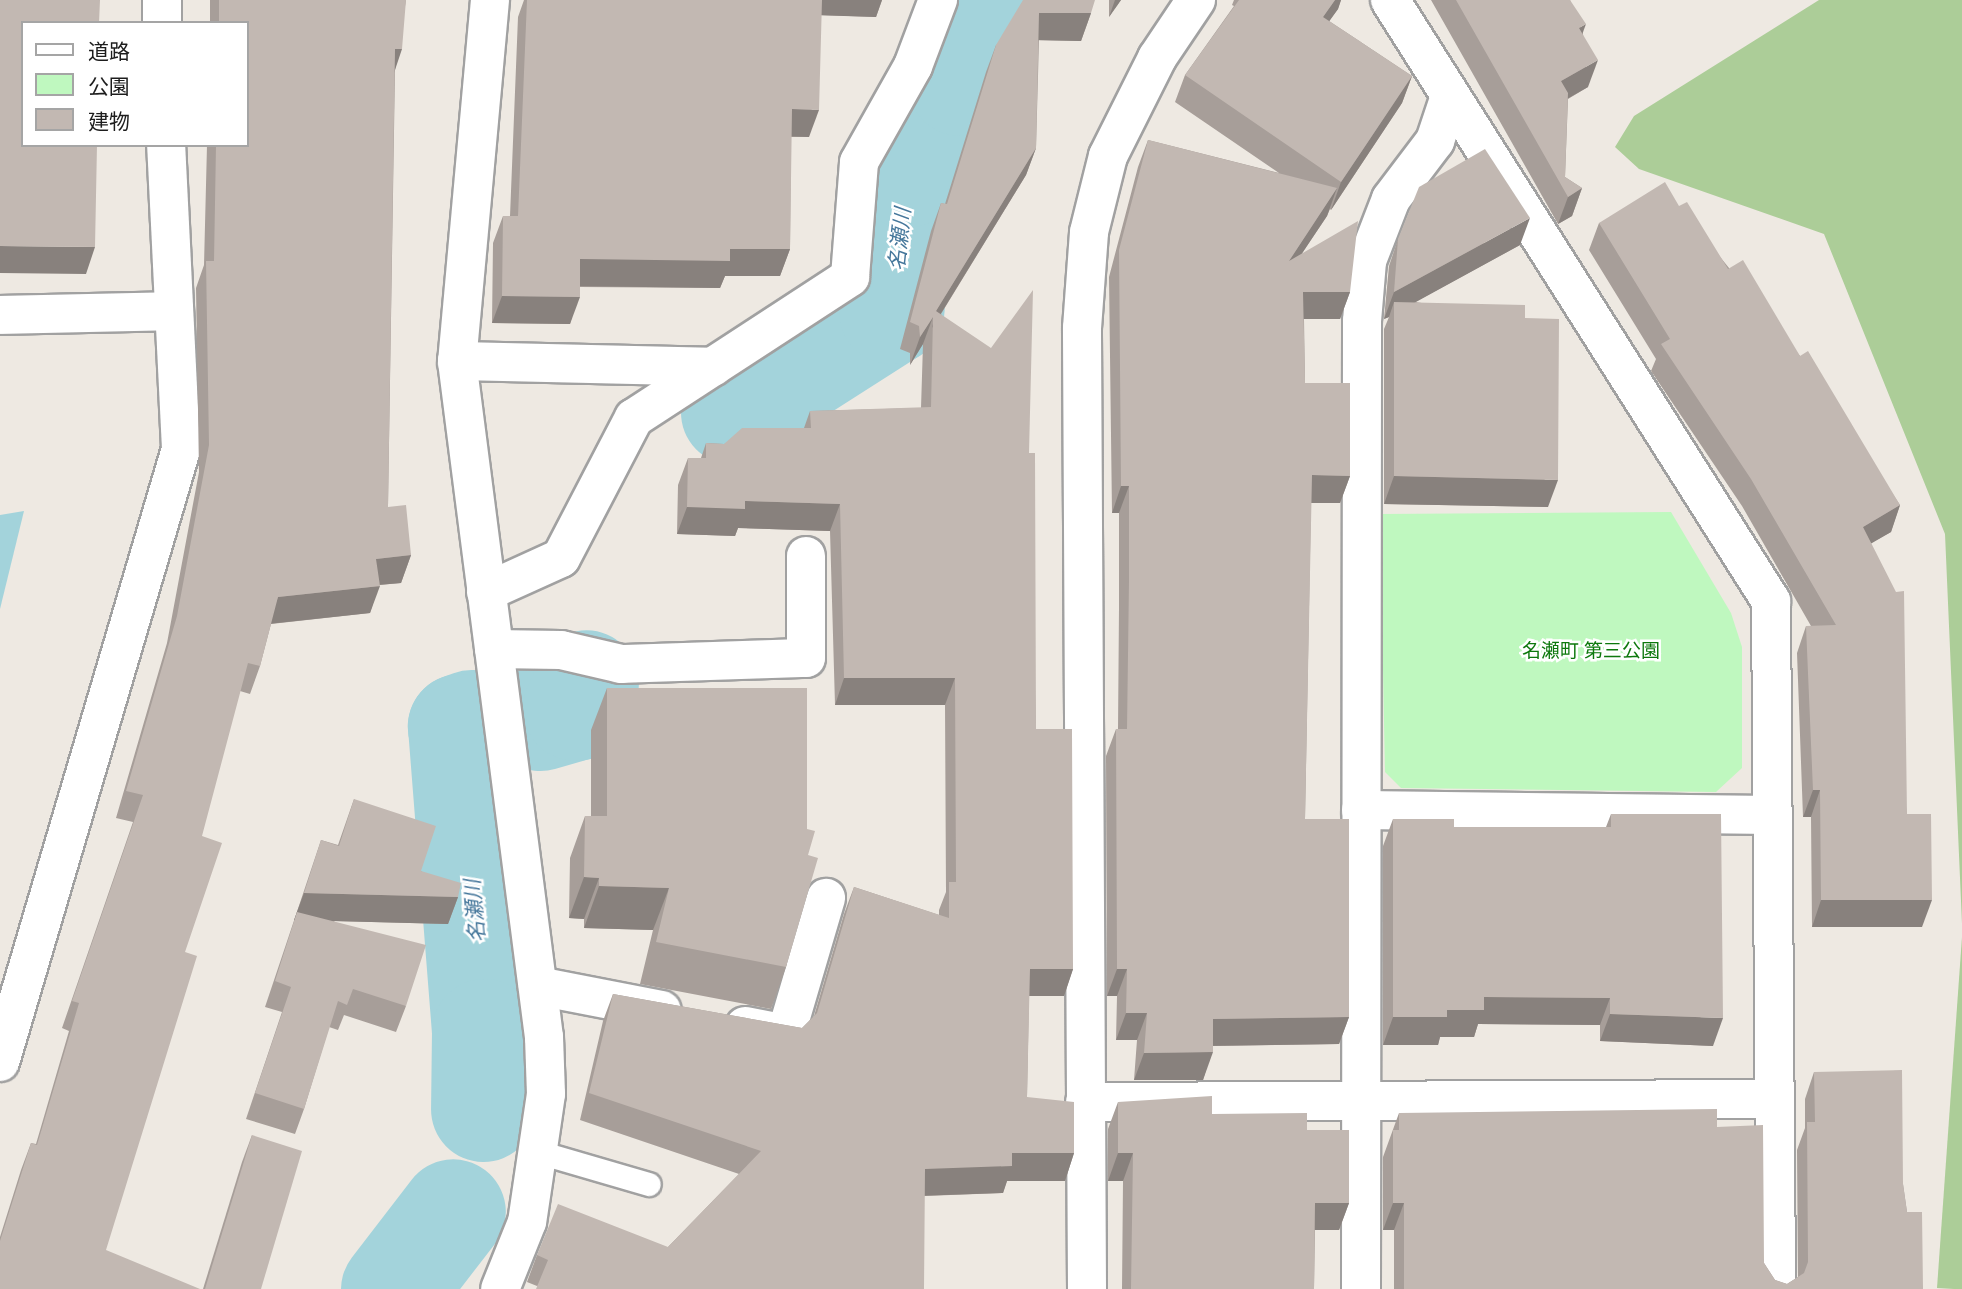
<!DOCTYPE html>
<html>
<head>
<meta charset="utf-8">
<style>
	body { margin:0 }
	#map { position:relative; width:1962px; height:1289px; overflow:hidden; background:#eee9e2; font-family:Mulish,"Noto Sans JP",sans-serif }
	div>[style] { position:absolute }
	.forest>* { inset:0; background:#accd98 }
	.park>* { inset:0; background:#bff8bf }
	.water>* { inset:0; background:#a3d3db }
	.river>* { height:105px; margin:-52.5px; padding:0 52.5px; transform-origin:52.5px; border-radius:52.5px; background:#a3d3db }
	.roads { filter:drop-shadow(2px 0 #a1a1a1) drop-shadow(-2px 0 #a1a1a1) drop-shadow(0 2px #a1a1a1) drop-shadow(0 -2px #a1a1a1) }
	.service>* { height:23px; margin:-11.5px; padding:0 11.5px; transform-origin:11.5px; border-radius:11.5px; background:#fff }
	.minor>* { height:38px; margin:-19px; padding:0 19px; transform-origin:19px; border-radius:19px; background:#fff }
	.tertiary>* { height:38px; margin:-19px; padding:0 19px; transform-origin:19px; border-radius:19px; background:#fff }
	.wall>* { inset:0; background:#a79e99 }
	.shaded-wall>* { inset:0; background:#88817d }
	.building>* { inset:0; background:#c2b8b2 }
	span { translate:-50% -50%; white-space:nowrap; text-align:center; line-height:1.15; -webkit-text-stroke:5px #fff; paint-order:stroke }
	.park-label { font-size:19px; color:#0d780d }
	.water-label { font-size:21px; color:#45779b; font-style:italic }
	.legend { position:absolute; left:21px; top:21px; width:228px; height:126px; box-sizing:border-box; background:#fff; border:2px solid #a5a5a5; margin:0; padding:9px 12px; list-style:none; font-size:21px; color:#1d1d1d }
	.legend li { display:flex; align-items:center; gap:14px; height:35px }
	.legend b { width:35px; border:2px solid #a5a5a5 }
</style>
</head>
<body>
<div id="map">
	<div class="forest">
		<i style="clip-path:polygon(1819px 0,1962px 0,1962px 924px,1945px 534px,1824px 234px,1639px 169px,1615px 147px,1634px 116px)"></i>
		<i style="clip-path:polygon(1962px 937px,1962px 1289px,1954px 1289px,1937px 1288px)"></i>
	</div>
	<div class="park">
		<i style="clip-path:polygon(1671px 512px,1731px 613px,1742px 647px,1742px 768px,1716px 792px,1401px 788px,1385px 772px,1380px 514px)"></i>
	</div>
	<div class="water">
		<i style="clip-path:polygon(24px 511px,0 609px,0 515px)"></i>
	</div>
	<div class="river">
		<i style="left:733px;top:412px;width:188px;rotate:-32.6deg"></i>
		<i style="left:891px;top:311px;width:137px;rotate:-83.7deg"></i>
		<i style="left:906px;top:175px;width:107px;rotate:-59.6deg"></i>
		<i style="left:960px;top:83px;width:89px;rotate:-69.5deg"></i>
		<i style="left:540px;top:718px;width:36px;rotate:-16deg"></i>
		<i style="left:575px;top:708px;width:28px;rotate:-67deg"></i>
		<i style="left:471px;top:722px;width:12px;rotate:160deg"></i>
		<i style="left:460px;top:726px;width:306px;rotate:85.5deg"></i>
		<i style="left:484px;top:1031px;width:78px;rotate:90.7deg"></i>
		<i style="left:393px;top:1289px;width:98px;rotate:-52.4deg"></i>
	</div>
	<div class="roads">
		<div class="service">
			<i style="left:542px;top:1153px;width:111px;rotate:16.2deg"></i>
		</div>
		<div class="minor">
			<i style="left:490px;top:0;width:363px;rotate:95.2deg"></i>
			<i style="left:457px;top:361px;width:682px;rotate:82.67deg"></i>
			<i style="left:544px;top:1037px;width:57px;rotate:88deg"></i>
			<i style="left:546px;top:1094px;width:129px;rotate:98.4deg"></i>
			<i style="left:527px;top:1222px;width:72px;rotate:111.9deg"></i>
			<i style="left:1390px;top:0;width:712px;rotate:57.63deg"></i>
			<i style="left:1771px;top:601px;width:688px;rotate:89.58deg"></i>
			<i style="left:0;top:315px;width:172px;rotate:-1.3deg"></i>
			<i style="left:457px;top:361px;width:256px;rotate:1.3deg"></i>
			<i style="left:486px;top:592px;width:82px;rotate:-24.4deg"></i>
			<i style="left:561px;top:558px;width:158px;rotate:-62.5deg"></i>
			<i style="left:634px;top:418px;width:258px;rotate:-33.1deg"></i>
			<i style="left:850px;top:277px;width:115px;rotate:-85.5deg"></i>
			<i style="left:859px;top:162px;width:110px;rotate:-60.6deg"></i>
			<i style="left:913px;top:66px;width:71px;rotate:-69.3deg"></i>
			<i style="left:494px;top:649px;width:67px;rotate:0.9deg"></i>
			<i style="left:561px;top:650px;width:62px;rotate:13.1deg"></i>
			<i style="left:621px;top:664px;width:185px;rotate:-1.9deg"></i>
			<i style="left:806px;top:658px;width:102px;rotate:-90deg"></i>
			<i style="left:1361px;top:810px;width:412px;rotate:0.7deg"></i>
			<i style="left:538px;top:986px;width:126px;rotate:11deg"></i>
			<i style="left:745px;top:1026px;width:42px;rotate:11deg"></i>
			<i style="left:786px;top:1034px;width:142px;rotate:-73.6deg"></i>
			<i style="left:1085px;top:1102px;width:690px;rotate:-0.25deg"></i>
			<i style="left:1087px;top:1289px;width:961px;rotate:-90.3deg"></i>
			<i style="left:1082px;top:328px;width:96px;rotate:-85.8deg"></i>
			<i style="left:1089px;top:232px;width:78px;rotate:-76deg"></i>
			<i style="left:1108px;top:156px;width:110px;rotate:-63.4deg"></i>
			<i style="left:1157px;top:58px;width:70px;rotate:-56.1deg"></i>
			<i style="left:1361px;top:1289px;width:968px;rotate:-89.94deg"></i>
			<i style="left:1362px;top:321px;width:60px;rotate:-85.2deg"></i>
			<i style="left:1367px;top:261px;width:66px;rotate:-68.8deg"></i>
			<i style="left:1391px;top:199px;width:73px;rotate:-52.8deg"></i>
			<i style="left:1435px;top:141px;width:47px;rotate:-71.6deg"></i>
		</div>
		<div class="tertiary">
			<i style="left:162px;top:0;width:23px;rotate:90deg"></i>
			<i style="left:0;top:1062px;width:639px;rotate:-73.55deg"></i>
			<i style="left:181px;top:449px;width:304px;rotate:-92.8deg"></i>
		</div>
	</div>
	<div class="wall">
		<i style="clip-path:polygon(210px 0,406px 0,395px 70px,388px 507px,411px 555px,401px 583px,379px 585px,370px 613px,271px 624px,260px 666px,250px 694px,240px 691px,0 1289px,0 1237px,21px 1170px,31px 1143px,36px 1144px,69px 1031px,62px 1028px,133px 822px,116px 818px,167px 643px,199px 472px,196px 288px,204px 265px,207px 145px,247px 145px,247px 23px,210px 23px)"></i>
		<i style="clip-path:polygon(524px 0,882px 0,876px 17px,821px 15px,809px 137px,791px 137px,790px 249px,780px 276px,725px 276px,720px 288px,580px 287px,570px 324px,492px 323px,493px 243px,503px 216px,510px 216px,518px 17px)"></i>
		<i style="clip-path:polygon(1109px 0,1121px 0,1109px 17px)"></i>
		<i style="clip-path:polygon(1234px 0,1341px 0,1338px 9px,1329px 21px,1412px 76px,1402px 103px,1331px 210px,1330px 209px,1327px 216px,1302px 253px,1350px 292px,1340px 319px,1304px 319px,1305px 383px,1350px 476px,1340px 503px,1311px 503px,1305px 819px,1349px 1017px,1339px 1044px,1213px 1046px,1203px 1080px,1134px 1080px,1137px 1040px,1116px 1040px,1117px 996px,1107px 996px,1106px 756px,1116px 729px,1118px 729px,1119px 607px,1119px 513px,1112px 513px,1109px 277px,1138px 167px,1148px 140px,1279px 173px,1175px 102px,1185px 75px,1234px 6px,1232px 5px)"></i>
		<i style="clip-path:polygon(1431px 0,1570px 0,1583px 34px,1588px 87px,1568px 99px,1565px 177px,1582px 188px,1572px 216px,1558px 224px)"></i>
		<i style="clip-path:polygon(1091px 13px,1081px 41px,1039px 40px,1036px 148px,1026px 175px,941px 314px,1029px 453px,1036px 729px,1073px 969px,1064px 996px,1029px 996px,1027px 1097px,1074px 1153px,1065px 1181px,1007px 1181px,1003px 1193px,925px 1196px,537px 1286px,527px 1282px,537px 1255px,668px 1247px,739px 1174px,580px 1120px,603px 1021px,613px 994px,802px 1028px,814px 1016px,844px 914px,854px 887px,939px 915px,939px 910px,946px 892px,945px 705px,835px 705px,830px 531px,738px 528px,735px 536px,677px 534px,678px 485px,688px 458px,701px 458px,706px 443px,724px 444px,804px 428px,810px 411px,921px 408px,923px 344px,910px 365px,910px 353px,900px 349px,931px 231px,941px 203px,945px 204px,986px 72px,996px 45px)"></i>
		<i style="clip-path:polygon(1679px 206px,1800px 356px,1900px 505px,1891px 532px,1871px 543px,1922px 927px,1812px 927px,1811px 817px,1803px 817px,1797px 653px,1806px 626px,1811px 626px,1742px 506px,1651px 371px,1656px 359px,1589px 250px,1599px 223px)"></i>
		<i style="clip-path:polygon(1398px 239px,1520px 245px,1415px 302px,1525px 318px,1548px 507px,1384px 504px,1384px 329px,1389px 317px,1384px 319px,1389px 266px)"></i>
		<i style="clip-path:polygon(607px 688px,807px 829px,808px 855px,786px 967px,771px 1009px,640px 984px,653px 930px,584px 928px,584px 919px,569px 918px,570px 858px,585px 816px,591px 816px,591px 730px)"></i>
		<i style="clip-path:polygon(354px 799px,421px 871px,458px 897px,448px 924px,334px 921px,406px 1006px,396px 1032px,344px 1015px,338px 1030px,329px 1027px,304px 1109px,295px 1134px,246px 1119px,282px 1012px,265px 1007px,321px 840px,338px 845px)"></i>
		<i style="clip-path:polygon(1611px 814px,1713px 1046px,1600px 1041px,1600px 1025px,1478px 1024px,1474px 1037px,1440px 1037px,1438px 1045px,1383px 1045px,1383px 846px,1393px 819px,1454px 827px,1606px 827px)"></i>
		<i style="clip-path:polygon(1814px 1072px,1903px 1184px,1907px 1212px,1923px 1289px,1394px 1289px,1394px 1230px,1383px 1230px,1383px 1157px,1399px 1113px,1717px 1127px,1764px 1263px,1775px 1280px,1787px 1284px,1798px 1277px,1797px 1150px,1805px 1128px,1805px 1099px)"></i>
		<i style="clip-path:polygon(1118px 1102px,1212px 1114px,1307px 1130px,1349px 1203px,1339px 1230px,1315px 1230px,1314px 1289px,1122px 1289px,1123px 1181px,1108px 1181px,1108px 1129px)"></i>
		<i style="clip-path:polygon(252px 1135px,261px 1289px,203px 1289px,242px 1162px)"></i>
	</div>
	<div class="shaded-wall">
		<i style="clip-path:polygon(818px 0,882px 0,876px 17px,812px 15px)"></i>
		<i style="clip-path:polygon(1115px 0,1121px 0,1109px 17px)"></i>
		<i style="clip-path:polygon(1335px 0,1341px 0,1338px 9px,1313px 44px,1323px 17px)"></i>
		<i style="clip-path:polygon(1039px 13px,1091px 13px,1081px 41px,1029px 40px)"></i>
		<i style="clip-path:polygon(1586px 24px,1576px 51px,1579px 28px)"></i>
		<i style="clip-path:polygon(395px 49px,402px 49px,393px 76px)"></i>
		<i style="clip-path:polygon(1598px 60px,1588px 87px,1551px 108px,1561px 81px)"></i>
		<i style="clip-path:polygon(1412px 76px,1402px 103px,1331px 210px,1341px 182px)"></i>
		<i style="clip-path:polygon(792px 109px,819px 110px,809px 137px,782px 136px)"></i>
		<i style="clip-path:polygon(1036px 148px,1026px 175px,932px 328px,936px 311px)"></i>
		<i style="clip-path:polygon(1337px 188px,1327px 216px,1279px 288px,1289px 261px)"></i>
		<i style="clip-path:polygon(1582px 188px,1572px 216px,1558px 224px,1568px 197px)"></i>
		<i style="clip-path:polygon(1530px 218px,1520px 245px,1394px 314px,1394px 302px,1389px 317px,1384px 319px,1394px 292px)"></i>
		<i style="clip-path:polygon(0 246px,95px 247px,86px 274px,0 273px)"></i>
		<i style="clip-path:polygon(730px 249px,790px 249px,780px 276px,725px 276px,720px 288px,570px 286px,580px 259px)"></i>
		<i style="clip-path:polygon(1303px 292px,1350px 292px,1340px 319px,1293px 319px)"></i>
		<i style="clip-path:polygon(502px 296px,580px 297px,570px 324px,492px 323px)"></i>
		<i style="clip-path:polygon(933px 317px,923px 344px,910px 365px,920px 337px)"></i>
		<i style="clip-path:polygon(1312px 475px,1350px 476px,1340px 503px,1302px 503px)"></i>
		<i style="clip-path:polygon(1394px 476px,1558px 480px,1548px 507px,1384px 504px)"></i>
		<i style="clip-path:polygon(1121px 486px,1129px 486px,1119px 513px,1112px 513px)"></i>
		<i style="clip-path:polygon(745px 501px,840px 504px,830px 531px,738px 528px,735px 536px,677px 534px,687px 507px)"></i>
		<i style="clip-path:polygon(1900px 505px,1891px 532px,1853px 554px,1863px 527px)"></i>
		<i style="clip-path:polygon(411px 555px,401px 583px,366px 586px,376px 559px)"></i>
		<i style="clip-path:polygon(380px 586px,370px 613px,268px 624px,278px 597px)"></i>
		<i style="clip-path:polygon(844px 678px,955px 678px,945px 705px,835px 705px)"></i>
		<i style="clip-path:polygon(1813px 790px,1820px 790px,1811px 817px,1803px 817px)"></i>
		<i style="clip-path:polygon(584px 877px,599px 878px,584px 919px,569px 918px)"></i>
		<i style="clip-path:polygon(599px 886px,669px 888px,653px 930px,584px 928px)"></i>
		<i style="clip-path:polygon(304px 893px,458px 897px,448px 924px,294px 920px)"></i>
		<i style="clip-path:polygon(1821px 900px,1932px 900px,1922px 927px,1812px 927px)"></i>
		<i style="clip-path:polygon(1030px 969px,1073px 969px,1064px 996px,1020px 996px)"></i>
		<i style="clip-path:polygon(1117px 969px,1127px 969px,1117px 996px,1107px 996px)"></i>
		<i style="clip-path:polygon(1484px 997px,1610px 998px,1600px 1025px,1478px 1024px,1474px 1037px,1440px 1037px,1438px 1045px,1383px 1045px,1393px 1017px,1447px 1010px)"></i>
		<i style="clip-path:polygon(1126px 1013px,1147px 1013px,1137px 1040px,1116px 1040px)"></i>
		<i style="clip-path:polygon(1610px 1014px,1723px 1018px,1713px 1046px,1600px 1041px)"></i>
		<i style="clip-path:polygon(1349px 1017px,1339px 1044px,1203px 1046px,1213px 1019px)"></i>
		<i style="clip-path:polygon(1213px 1052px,1203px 1080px,1134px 1080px,1144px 1053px)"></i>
		<i style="clip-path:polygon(1012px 1153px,1074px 1153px,1065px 1181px,1007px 1181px,1003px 1193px,915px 1196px,925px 1169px)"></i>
		<i style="clip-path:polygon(1118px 1153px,1133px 1153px,1123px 1181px,1108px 1181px)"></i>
		<i style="clip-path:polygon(1315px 1203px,1349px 1203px,1339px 1230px,1305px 1230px)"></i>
		<i style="clip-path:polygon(1393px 1203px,1404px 1203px,1394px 1230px,1383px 1230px)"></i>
	</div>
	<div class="building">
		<i style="clip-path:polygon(0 0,100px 0,99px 23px,23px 23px,23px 145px,97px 145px,95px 247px,0 246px)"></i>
		<i style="clip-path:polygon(219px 0,406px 0,402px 49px,395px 49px,388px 507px,406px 505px,411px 555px,376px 559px,380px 586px,278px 597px,260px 666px,248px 663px,202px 836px,222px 843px,185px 952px,197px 956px,106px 1250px,200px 1289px,0 1289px,0 1241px,31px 1143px,37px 1145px,79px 1003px,72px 1001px,143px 795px,126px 791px,177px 616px,209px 445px,206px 261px,214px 261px,216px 145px,247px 145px,247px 23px,219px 23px)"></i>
		<i style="clip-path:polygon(527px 0,822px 0,819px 110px,792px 109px,790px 249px,730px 249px,730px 261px,580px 259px,580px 297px,502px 296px,503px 216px,518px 216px)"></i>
		<i style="clip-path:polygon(1023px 0,1095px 0,1091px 13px,1039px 13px,1036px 148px,936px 311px,991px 348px,1033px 290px,1029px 453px,1035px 453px,1036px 729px,1072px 729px,1073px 969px,1030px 969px,1027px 1097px,1074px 1102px,1074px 1153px,1012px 1153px,1012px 1166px,925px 1169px,924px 1289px,536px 1289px,548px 1260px,537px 1255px,558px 1204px,668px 1247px,761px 1151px,589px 1093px,613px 994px,802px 1028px,817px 1013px,854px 887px,949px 918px,949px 882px,956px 882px,955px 678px,844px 678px,840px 504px,745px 501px,745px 509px,687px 507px,688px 458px,706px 458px,706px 443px,724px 444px,742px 428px,811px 428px,810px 411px,931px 407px,933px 317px,920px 337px,919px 326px,910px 322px,941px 203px,947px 204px,996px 45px)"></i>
		<i style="clip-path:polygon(1239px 0,1335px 0,1323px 17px,1412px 76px,1341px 182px,1185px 75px)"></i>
		<i style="clip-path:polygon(1456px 0,1570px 0,1586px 24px,1579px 28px,1598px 60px,1561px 81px,1568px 93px,1565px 177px,1582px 188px,1568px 197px)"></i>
		<i style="clip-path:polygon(1148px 140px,1337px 188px,1289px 261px,1358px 221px,1350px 292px,1303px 292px,1305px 383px,1350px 383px,1350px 476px,1312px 475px,1305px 819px,1349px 819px,1349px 1017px,1213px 1019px,1213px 1052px,1144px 1053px,1147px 1013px,1126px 1013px,1127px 969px,1117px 969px,1116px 729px,1127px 729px,1129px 580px,1129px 486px,1121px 486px,1119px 250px)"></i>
		<i style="clip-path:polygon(1485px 149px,1530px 218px,1394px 292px,1398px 239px,1419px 187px)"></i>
		<i style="clip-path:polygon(1665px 182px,1679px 206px,1687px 202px,1728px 269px,1743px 260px,1800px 356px,1808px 351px,1900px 505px,1863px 527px,1896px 592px,1904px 591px,1907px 814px,1931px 814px,1932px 900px,1821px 900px,1820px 790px,1813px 790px,1806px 626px,1836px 625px,1751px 479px,1661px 344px,1670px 339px,1599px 223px)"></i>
		<i style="clip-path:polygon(1394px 302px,1525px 305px,1525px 318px,1559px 319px,1558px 480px,1394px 476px)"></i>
		<i style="clip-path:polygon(607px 688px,807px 688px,807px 829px,815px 831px,808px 855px,818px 858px,786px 967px,656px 942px,669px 888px,599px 886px,599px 878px,584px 877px,585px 816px,607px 816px)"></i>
		<i style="clip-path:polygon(354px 799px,436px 826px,421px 871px,461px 883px,458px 897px,304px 893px,321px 840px,339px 846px)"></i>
		<i style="clip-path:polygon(1611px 814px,1721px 814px,1723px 1018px,1610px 1014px,1610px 998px,1484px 997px,1484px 1010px,1447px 1010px,1447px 1017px,1393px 1017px,1393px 819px,1454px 819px,1454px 827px,1611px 827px)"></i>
		<i style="clip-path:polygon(297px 912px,426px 945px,406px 1006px,353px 989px,347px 1005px,338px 1001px,304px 1109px,255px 1093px,291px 987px,275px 981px)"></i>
		<i style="clip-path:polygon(1902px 1070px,1903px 1184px,1907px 1212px,1922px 1212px,1923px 1289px,1404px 1289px,1404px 1203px,1393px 1203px,1393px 1130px,1399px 1130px,1399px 1113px,1717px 1109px,1717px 1127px,1763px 1125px,1764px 1263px,1775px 1280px,1787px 1284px,1804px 1273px,1808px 1262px,1807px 1122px,1815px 1122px,1814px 1072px)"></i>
		<i style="clip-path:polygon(1212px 1096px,1212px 1114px,1307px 1113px,1307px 1130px,1349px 1130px,1349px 1203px,1315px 1203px,1314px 1289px,1131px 1289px,1133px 1153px,1118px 1153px,1118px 1102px)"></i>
		<i style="clip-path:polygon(252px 1135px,302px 1151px,261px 1289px,205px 1289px)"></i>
	</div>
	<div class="park-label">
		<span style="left:1591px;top:651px">名瀬町 第三公園</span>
	</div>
	<div class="water-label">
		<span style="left:899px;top:239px;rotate:-84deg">名瀬川</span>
		<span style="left:474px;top:911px;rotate:-95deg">名瀬川</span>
	</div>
	<ul class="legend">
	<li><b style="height:9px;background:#fff"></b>道路</li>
	<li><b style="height:19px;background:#bff8bf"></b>公園</li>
	<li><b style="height:19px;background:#c2b8b2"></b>建物</li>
	</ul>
</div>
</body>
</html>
